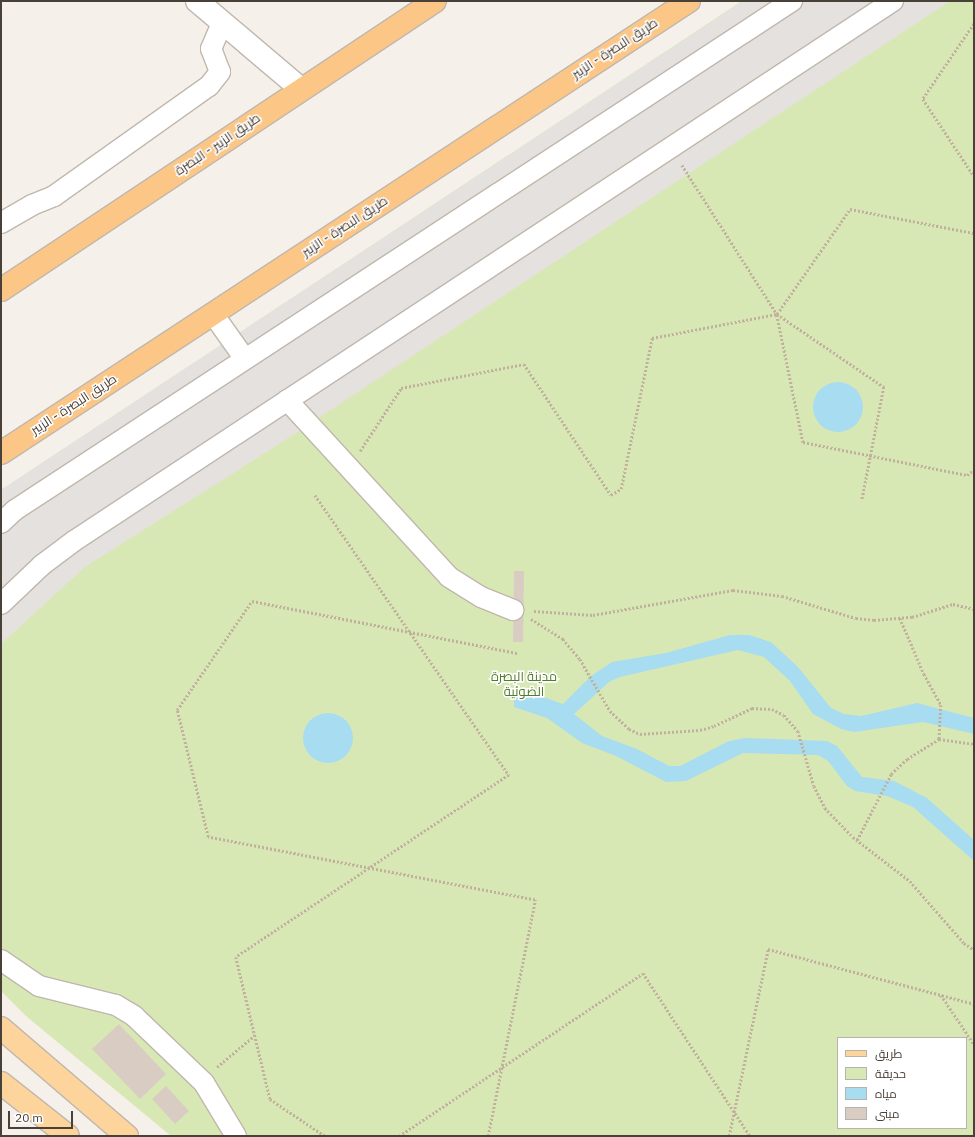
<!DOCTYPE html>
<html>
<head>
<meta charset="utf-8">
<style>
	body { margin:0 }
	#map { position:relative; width:975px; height:1137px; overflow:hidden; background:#f5f0ea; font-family:"IBM Plex Sans",Cairo,sans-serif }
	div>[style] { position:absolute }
	.green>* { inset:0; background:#d8e8b4 }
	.parking>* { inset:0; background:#e4e1df }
	.water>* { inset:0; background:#a8dcf0 }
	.round { border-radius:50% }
	.building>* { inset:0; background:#d9cdc3 }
	.path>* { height:2.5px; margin-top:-1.25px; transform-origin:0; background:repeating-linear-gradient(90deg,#c2b09e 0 2px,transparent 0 4px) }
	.roads { filter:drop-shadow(1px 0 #c0b7ad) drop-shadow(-1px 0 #c0b7ad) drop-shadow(0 1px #c0b7ad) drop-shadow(0 -1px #c0b7ad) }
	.minor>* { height:20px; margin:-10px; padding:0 10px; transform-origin:10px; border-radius:10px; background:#fff }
	.tertiary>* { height:22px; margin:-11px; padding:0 11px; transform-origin:11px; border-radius:11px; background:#fff }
	.primary>* { height:22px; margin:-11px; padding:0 11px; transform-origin:11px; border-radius:11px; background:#fcd49c }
	.trunk>* { height:22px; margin:-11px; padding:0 11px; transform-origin:11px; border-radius:11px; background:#fcc786 }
	span { translate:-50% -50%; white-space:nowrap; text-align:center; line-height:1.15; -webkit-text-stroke:3px #fff; paint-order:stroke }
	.street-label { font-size:13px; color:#494038 }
	.park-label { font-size:13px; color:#547b2b }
	.frame { position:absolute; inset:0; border:2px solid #494038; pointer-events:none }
	.legend { position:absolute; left:837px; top:1037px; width:130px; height:92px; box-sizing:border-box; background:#fff; border:1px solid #b6b3af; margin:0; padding:5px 7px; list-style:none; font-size:12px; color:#494038 }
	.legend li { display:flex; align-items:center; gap:8px; height:20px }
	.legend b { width:20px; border:1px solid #b6b3af }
	.scale { position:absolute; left:8px; top:1111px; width:65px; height:18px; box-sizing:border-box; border:2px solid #494038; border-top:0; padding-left:5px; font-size:12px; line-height:14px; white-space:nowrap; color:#494038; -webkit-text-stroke:3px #fff; paint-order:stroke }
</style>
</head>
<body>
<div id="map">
	<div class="green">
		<i style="clip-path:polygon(evenodd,742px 1px,974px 1px,974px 1136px,171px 1136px,26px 1016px,1px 991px,1px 490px,742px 1px,838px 1038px,966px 1038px,966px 1128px,838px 1128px,838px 1038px)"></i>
	</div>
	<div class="parking">
		<i style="clip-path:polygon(743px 1px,950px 1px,270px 450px,85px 567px,1px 644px,1px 490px)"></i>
	</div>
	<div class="water">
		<i class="round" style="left:813px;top:382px;width:50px;height:50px"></i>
		<i style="clip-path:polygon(730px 635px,749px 635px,771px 642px,798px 667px,831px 708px,844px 714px,861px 716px,917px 703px,974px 718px,974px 734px,923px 722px,854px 732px,841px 729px,813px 714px,790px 681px,764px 657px,738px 650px,620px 677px,609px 682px,574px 714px,602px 736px,637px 749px,669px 766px,680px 766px,729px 741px,745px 738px,827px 741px,837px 746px,862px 777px,894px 781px,927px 798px,974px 840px,974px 861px,913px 807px,887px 796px,855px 791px,847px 786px,828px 761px,818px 755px,743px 753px,686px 781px,666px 782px,616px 756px,582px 743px,547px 718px,514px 707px,514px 692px,540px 696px,563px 704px,591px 676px,612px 662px,666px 653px)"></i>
		<i class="round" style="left:303px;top:713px;width:50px;height:50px"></i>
	</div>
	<div class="building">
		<i style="clip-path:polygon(514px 571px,524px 571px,523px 642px,513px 642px)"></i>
		<i style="clip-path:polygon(119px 1024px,166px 1074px,140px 1099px,92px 1049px)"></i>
		<i style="clip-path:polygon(166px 1086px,189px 1111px,175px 1124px,152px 1099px)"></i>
	</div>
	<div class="path">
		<i style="left:974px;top:24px;width:91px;rotate:124.2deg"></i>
		<i style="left:923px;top:99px;width:92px;rotate:56.5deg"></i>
		<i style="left:682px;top:165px;width:177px;rotate:57.5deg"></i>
		<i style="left:777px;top:314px;width:130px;rotate:34.3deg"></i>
		<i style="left:884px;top:387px;width:115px;rotate:101deg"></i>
		<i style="left:777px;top:315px;width:130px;rotate:78.4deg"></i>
		<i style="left:803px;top:442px;width:167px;rotate:11.4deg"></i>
		<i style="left:967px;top:475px;width:9px;rotate:-36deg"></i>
		<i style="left:360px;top:451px;width:75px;rotate:-56.9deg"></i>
		<i style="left:401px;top:388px;width:125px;rotate:-11deg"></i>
		<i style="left:524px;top:364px;width:157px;rotate:56.4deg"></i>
		<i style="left:611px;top:495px;width:12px;rotate:-31deg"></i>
		<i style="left:621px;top:489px;width:154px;rotate:-78.4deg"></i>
		<i style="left:652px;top:338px;width:127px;rotate:-10.9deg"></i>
		<i style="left:777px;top:314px;width:128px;rotate:-55.2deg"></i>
		<i style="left:850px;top:209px;width:126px;rotate:11deg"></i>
		<i style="left:315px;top:495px;width:341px;rotate:55.3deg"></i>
		<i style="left:509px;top:775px;width:328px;rotate:146.3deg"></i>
		<i style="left:236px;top:957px;width:146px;rotate:76.5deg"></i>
		<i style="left:270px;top:1099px;width:66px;rotate:33.9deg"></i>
		<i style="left:534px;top:611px;width:59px;rotate:3.9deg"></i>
		<i style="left:593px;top:615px;width:142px;rotate:-10.1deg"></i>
		<i style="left:733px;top:590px;width:49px;rotate:7deg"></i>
		<i style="left:782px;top:596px;width:77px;rotate:16.6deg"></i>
		<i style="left:856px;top:618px;width:18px;rotate:6deg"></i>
		<i style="left:874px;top:620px;width:38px;rotate:-5deg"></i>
		<i style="left:912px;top:617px;width:43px;rotate:-17.6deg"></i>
		<i style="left:953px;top:604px;width:22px;rotate:13deg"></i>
		<i style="left:900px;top:618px;width:61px;rotate:66.8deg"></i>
		<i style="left:924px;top:674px;width:35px;rotate:61deg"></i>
		<i style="left:941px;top:705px;width:34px;rotate:93deg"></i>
		<i style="left:531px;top:619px;width:38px;rotate:32deg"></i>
		<i style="left:563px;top:639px;width:26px;rotate:50deg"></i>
		<i style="left:580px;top:659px;width:60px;rotate:60deg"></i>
		<i style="left:610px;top:711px;width:26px;rotate:43deg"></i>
		<i style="left:629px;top:729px;width:12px;rotate:24deg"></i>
		<i style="left:640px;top:734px;width:60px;rotate:-3.8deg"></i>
		<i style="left:700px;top:730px;width:15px;rotate:-16deg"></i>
		<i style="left:714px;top:726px;width:42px;rotate:-25.3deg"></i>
		<i style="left:752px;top:708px;width:20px;rotate:3deg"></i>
		<i style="left:772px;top:709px;width:13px;rotate:27deg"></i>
		<i style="left:784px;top:715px;width:21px;rotate:49deg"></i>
		<i style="left:798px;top:731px;width:57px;rotate:73.8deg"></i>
		<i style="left:814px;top:786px;width:25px;rotate:63deg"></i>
		<i style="left:825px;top:808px;width:40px;rotate:46deg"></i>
		<i style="left:853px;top:837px;width:72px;rotate:37.7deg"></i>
		<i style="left:910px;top:881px;width:82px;rotate:48.9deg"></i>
		<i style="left:964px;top:943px;width:12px;rotate:35deg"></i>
		<i style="left:857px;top:840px;width:74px;rotate:-62.7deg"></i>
		<i style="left:891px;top:774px;width:22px;rotate:-43deg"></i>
		<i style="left:907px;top:759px;width:38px;rotate:-32deg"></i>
		<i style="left:939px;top:739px;width:35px;rotate:8deg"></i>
		<i style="left:941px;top:995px;width:59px;rotate:56deg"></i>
		<i style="left:217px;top:1067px;width:50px;rotate:-40.1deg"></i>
		<i style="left:399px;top:1136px;width:293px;rotate:-33.7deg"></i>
		<i style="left:643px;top:973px;width:195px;rotate:56.7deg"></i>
		<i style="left:488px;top:1136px;width:241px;rotate:-78.7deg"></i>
		<i style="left:535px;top:900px;width:333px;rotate:-169.1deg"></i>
		<i style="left:208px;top:837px;width:131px;rotate:-103.7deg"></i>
		<i style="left:177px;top:710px;width:132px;rotate:-55.5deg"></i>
		<i style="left:252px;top:601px;width:271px;rotate:11.1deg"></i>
		<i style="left:729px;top:1136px;width:191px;rotate:-78.2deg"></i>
		<i style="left:768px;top:949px;width:213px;rotate:14.9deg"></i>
	</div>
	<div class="roads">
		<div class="minor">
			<i style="left:1px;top:223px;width:36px;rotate:-30deg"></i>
			<i style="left:32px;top:205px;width:24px;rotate:-22deg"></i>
			<i style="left:54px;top:196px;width:190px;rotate:-35.4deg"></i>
			<i style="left:209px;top:86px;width:18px;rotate:-52deg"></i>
			<i style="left:220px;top:72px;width:25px;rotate:-111deg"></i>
			<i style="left:211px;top:49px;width:28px;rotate:-67deg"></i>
			<i style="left:213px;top:314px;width:55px;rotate:54.6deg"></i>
			<i style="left:287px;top:400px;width:240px;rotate:47.5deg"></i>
			<i style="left:449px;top:577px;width:38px;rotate:32deg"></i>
			<i style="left:481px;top:597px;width:35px;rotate:22deg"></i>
			<i style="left:1px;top:523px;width:19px;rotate:-43deg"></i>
			<i style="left:15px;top:510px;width:929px;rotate:-33.23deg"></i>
			<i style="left:1px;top:604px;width:57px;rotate:-43.6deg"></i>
			<i style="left:42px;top:565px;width:40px;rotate:-37deg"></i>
			<i style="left:74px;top:541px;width:981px;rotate:-33.4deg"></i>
			<i style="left:1px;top:960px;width:46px;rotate:34.4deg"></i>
			<i style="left:39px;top:986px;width:79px;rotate:13.9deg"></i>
			<i style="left:116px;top:1005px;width:21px;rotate:31deg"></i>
			<i style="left:134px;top:1016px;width:97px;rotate:43.7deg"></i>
			<i style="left:204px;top:1083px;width:62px;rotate:58.9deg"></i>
		</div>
		<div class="tertiary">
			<i style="left:197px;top:1px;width:136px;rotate:40.2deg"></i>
		</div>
		<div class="primary">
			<i style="left:1px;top:1028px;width:166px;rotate:40.6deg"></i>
			<i style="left:1px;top:1083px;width:85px;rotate:38.3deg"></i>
		</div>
		<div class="trunk">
			<i style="left:1px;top:290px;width:521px;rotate:-33.66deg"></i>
			<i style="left:1px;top:453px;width:823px;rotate:-33.3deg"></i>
		</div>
	</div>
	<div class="street-label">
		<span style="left:615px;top:49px;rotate:-33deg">طريق البصرة - الزبير</span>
		<span style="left:218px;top:145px;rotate:-34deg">طريق الزبير - البصرة</span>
		<span style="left:345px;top:227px;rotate:-33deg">طريق البصرة - الزبير</span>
		<span style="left:74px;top:405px;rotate:-33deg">طريق البصرة - الزبير</span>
	</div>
	<div class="park-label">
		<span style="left:524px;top:685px">مدينة البصرة<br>الضوئية</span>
	</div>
	<div class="frame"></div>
	<ul class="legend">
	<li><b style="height:5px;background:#fcd49c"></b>طريق</li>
	<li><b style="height:11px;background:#d8e8b4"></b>حديقة</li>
	<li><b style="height:11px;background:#a8dcf0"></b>مياه</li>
	<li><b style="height:11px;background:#d9cdc3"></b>مبنى</li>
	</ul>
	<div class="scale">20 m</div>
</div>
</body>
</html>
